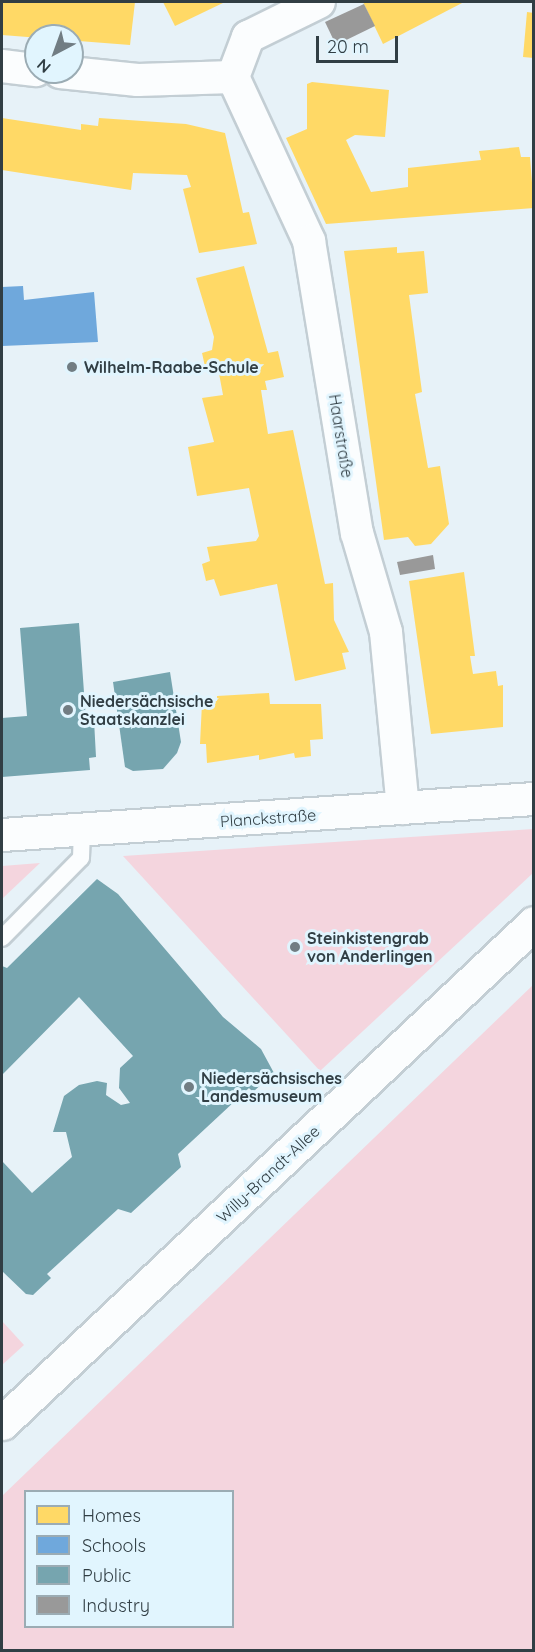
<!DOCTYPE html>
<html>
<head>
<meta charset="utf-8">
<style>
	body { margin:0 }
	#map { position:relative; width:535px; height:1652px; overflow:hidden; background:#e7f2f8; font-family:Quicksand,sans-serif }
	div>[style] { position:absolute }
	.green>* { inset:0; background:#f4d5de }
	.homes>* { inset:0; background:#ffd966 }
	.schools>* { inset:0; background:#6fa8dc }
	.public>* { inset:0; background:#76a5af }
	.industry>* { inset:0; background:#999 }
	.roads { filter:drop-shadow(2px 0 #c3ced4) drop-shadow(-2px 0 #c3ced4) drop-shadow(0 2px #c3ced4) drop-shadow(0 -2px #c3ced4) }
	.service>* { height:16px; margin:-8px; padding:0 8px; transform-origin:8px; border-radius:8px; background:#fbfdfe }
	.minor>* { height:32px; margin:-16px; padding:0 16px; transform-origin:16px; border-radius:16px; background:#fbfdfe }
	.tertiary>* { height:33px; margin:-16.5px; padding:0 16.5px; transform-origin:16.5px; border-radius:16.5px; background:#fbfdfe }
	.dots>* { width:16px; height:16px; translate:-50% -50%; box-sizing:border-box; border:3px solid #e1f5fe; border-radius:50% }
	span { translate:-50% -50%; white-space:nowrap; text-align:center; line-height:1.15; -webkit-text-stroke:6px #e1f5fe; paint-order:stroke }
	.poi-label { font-size:16px; color:#313e44; font-weight:700 }
	.left { translate:0 -50%; text-align:left }
	.street-label { font-size:16px; color:#313e44 }
	.frame { position:absolute; inset:0; border:3px solid #313e44; pointer-events:none }
	.legend { position:absolute; left:24px; top:1490px; width:210px; height:138px; box-sizing:border-box; background:#e1f5fe; border:2px solid #9bacb4; margin:0; padding:8px 10px; list-style:none; font-size:18px; color:#313e44 }
	.legend li { display:flex; align-items:center; gap:12px; height:30px }
	.legend b { width:30px; border:2px solid #9bacb4 }
	.north { position:absolute; left:24px; top:24px; width:60px; height:60px; box-sizing:border-box; background:#e1f5fe; border:2px solid #9bacb4; border-radius:50%; rotate:221deg; font-size:16px; font-weight:700; line-height:24px; text-align:center; color:#313e44 }
	.north::after { content:''; display:block; margin:auto; width:21px; height:27px; background:#717d83; clip-path:polygon(50% 0,100% 100%,50% 72%,0 100%) }
	.scale { position:absolute; left:316px; top:36px; width:82px; height:27px; box-sizing:border-box; border:3px solid #313e44; border-top:0; padding-left:8px; font-size:18px; line-height:21px; white-space:nowrap; color:#313e44; -webkit-text-stroke:4px #e1f5fe; paint-order:stroke }
</style>
</head>
<body>
<div id="map">
	<div class="green">
		<i style="clip-path:polygon(533px 829px,533px 873px,320px 1071px,123px 856px)"></i>
		<i style="clip-path:polygon(40px 863px,2px 899px,2px 866px)"></i>
		<i style="clip-path:polygon(evenodd,533px 985px,533px 1650px,2px 1650px,2px 1496px,533px 985px,26px 1492px,232px 1492px,232px 1626px,26px 1626px,26px 1492px)"></i>
		<i style="clip-path:polygon(2px 1321px,24px 1345px,2px 1365px)"></i>
	</div>
	<div class="homes">
		<i style="clip-path:polygon(2px 2px,135px 2px,130px 45px,2px 35px)"></i>
		<i style="clip-path:polygon(163px 2px,225px 2px,175px 26px)"></i>
		<i style="clip-path:polygon(363px 2px,464px 2px,383px 44px)"></i>
		<i style="clip-path:polygon(527px 12px,534px 13px,534px 58px,523px 57px)"></i>
		<i style="clip-path:polygon(312px 82px,389px 90px,385px 137px,355px 135px,346px 140px,371px 192px,408px 187px,408px 168px,481px 160px,479px 151px,519px 147px,521px 157px,530px 157px,534px 208px,326px 224px,286px 138px,307px 129px,307px 84px)"></i>
		<i style="clip-path:polygon(2px 118px,81px 130px,81px 124px,98px 126px,99px 118px,186px 124px,225px 133px,243px 213px,249px 212px,257px 244px,199px 253px,183px 189px,191px 187px,187px 175px,133px 173px,131px 190px,2px 170px)"></i>
		<i style="clip-path:polygon(397px 247px,397px 253px,424px 251px,428px 293px,409px 295px,422px 392px,415px 394px,428px 468px,440px 466px,449px 524px,431px 544px,415px 546px,408px 537px,384px 540px,344px 251px)"></i>
		<i style="clip-path:polygon(244px 266px,268px 353px,278px 351px,284px 377px,265px 381px,267px 390px,261px 390px,268px 434px,293px 430px,325px 584px,333px 583px,334px 620px,349px 652px,342px 653px,346px 669px,295px 681px,277px 584px,220px 596px,214px 579px,206px 581px,202px 564px,210px 561px,207px 547px,256px 541px,259px 536px,249px 488px,197px 496px,188px 447px,214px 442px,202px 398px,223px 395px,218px 368px,206px 371px,202px 353px,212px 350px,214px 337px,196px 278px)"></i>
		<i style="clip-path:polygon(464px 572px,475px 656px,470px 656px,473px 674px,496px 671px,498px 686px,503px 685px,503px 727px,431px 734px,409px 581px)"></i>
		<i style="clip-path:polygon(269px 693px,270px 704px,321px 704px,323px 739px,310px 740px,311px 756px,295px 758px,294px 753px,259px 760px,259px 755px,207px 763px,206px 744px,200px 744px,202px 703px,217px 701px,217px 696px)"></i>
	</div>
	<div class="schools">
		<i style="clip-path:polygon(23px 286px,24px 300px,94px 292px,98px 342px,2px 346px,2px 287px)"></i>
	</div>
	<div class="public">
		<i style="clip-path:polygon(79px 623px,86px 720px,94px 720px,96px 757px,89px 758px,90px 770px,2px 777px,2px 718px,27px 716px,20px 628px)"></i>
		<i style="clip-path:polygon(170px 672px,181px 742px,177px 753px,163px 769px,133px 771px,125px 767px,113px 682px)"></i>
		<i style="clip-path:polygon(97px 879px,118px 894px,223px 1017px,261px 1049px,274px 1073px,253px 1092px,249px 1088px,178px 1154px,181px 1167px,131px 1213px,118px 1209px,47px 1274px,51px 1278px,33px 1295px,26px 1294px,2px 1271px,2px 1161px,32px 1193px,72px 1157px,66px 1132px,53px 1132px,64px 1096px,79px 1085px,97px 1081px,107px 1083px,106px 1095px,121px 1105px,130px 1103px,119px 1088px,120px 1068px,133px 1056px,79px 997px,2px 1075px,2px 966px,7px 968px)"></i>
	</div>
	<div class="industry">
		<i style="clip-path:polygon(364px 4px,375px 26px,336px 45px,325px 22px)"></i>
		<i style="clip-path:polygon(433px 555px,435px 569px,400px 575px,397px 562px)"></i>
	</div>
	<div class="roads">
		<div class="service">
			<i style="left:2px;top:938px;width:112px;rotate:-45.4deg"></i>
			<i style="left:81px;top:858px;width:28px;rotate:-88deg"></i>
		</div>
		<div class="minor">
			<i style="left:2px;top:66px;width:34px;rotate:7deg"></i>
			<i style="left:60px;top:72px;width:78px;rotate:5.9deg"></i>
			<i style="left:138px;top:80px;width:95px;rotate:-1.8deg"></i>
			<i style="left:233px;top:77px;width:181px;rotate:65.1deg"></i>
			<i style="left:309px;top:241px;width:296px;rotate:80.7deg"></i>
			<i style="left:357px;top:533px;width:103px;rotate:73.7deg"></i>
			<i style="left:386px;top:632px;width:177px;rotate:84.5deg"></i>
			<i style="left:233px;top:77px;width:43px;rotate:-69.4deg"></i>
			<i style="left:248px;top:37px;width:79px;rotate:-26.2deg"></i>
			<i style="left:2px;top:835px;width:533px;rotate:-3.87deg"></i>
		</div>
		<div class="tertiary">
			<i style="left:2px;top:1423px;width:730px;rotate:-43.22deg"></i>
		</div>
	</div>
	<div class="dots">
		<i style="left:72px;top:367px;background:#717d83"></i>
		<i style="left:68px;top:710px;background:#717d83"></i>
		<i style="left:295px;top:947px;background:#717d83"></i>
		<i style="left:189px;top:1087px;background:#717d83"></i>
	</div>
	<div class="poi-label">
		<span class="left" style="left:84px;top:367px">Wilhelm-Raabe-Schule</span>
		<span class="left" style="left:80px;top:710px">Niedersächsische<br>Staatskanzlei</span>
		<span class="left" style="left:307px;top:947px">Steinkistengrab<br>von Anderlingen</span>
		<span class="left" style="left:201px;top:1087px">Niedersächsisches<br>Landesmuseum</span>
	</div>
	<div class="street-label">
		<span style="left:341px;top:436px;rotate:81deg">Haarstraße</span>
		<span style="left:268px;top:818px;rotate:-4deg">Planckstraße</span>
		<span style="left:268px;top:1174px;rotate:-43deg">Willy-Brandt-Allee</span>
	</div>
	<div class="frame"></div>
	<ul class="legend">
	<li><b style="height:16px;background:#ffd966"></b>Homes</li>
	<li><b style="height:16px;background:#6fa8dc"></b>Schools</li>
	<li><b style="height:16px;background:#76a5af"></b>Public</li>
	<li><b style="height:16px;background:#999"></b>Industry</li>
	</ul>
	<div class="north">N</div>
	<div class="scale">20 m</div>
</div>
</body>
</html>
